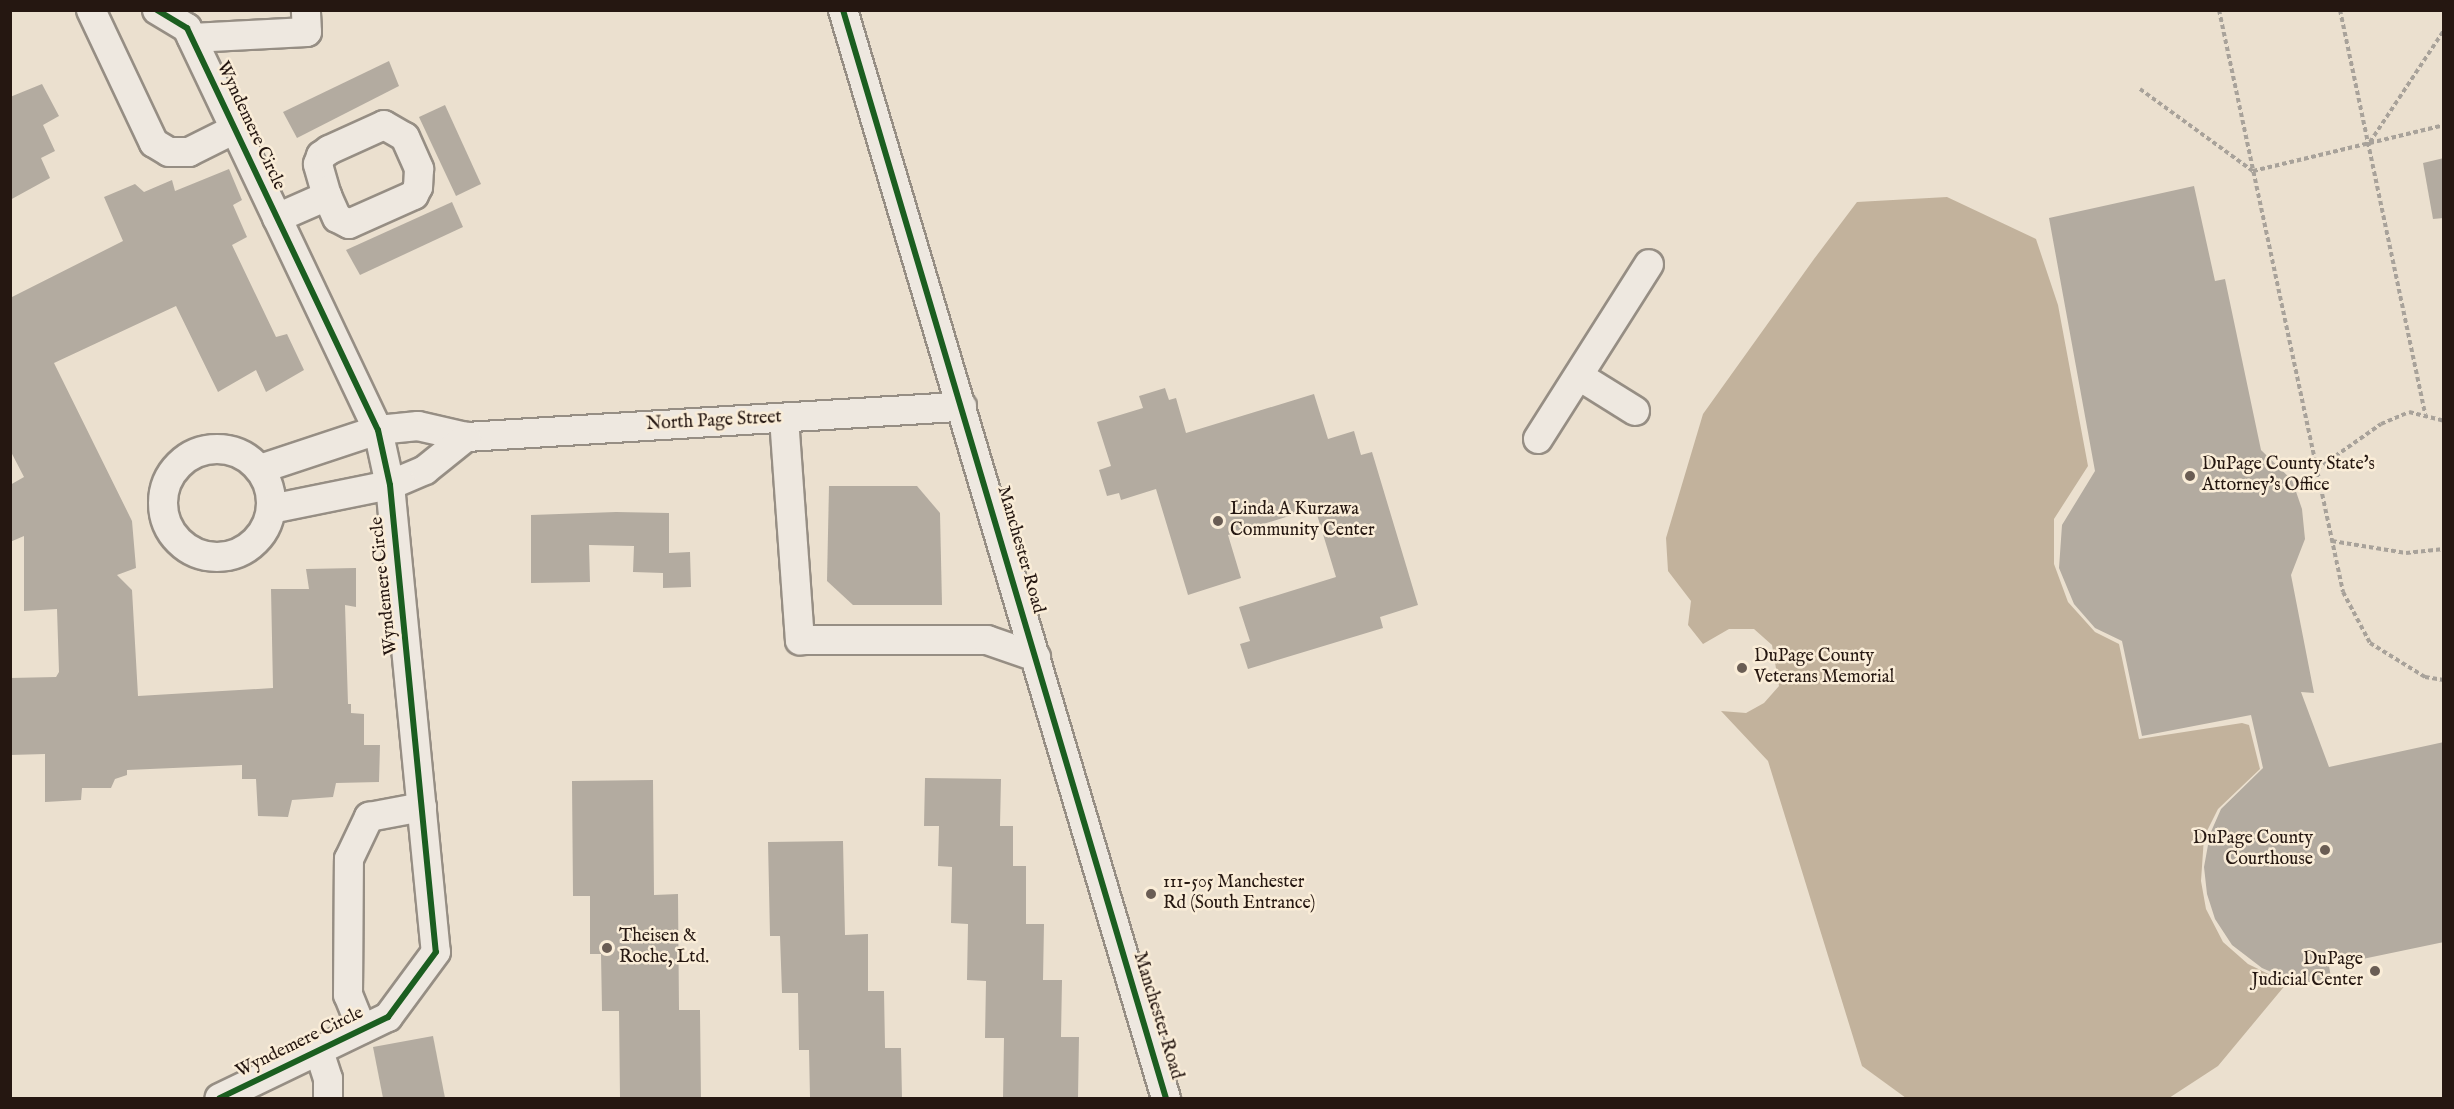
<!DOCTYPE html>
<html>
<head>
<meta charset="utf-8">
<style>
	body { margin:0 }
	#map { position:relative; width:2454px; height:1109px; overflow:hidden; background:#ebe0cf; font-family:"IM FELL English",serif }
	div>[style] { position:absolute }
	.water>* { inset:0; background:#c2b29c }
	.building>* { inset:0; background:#b3aba0 }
	.path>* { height:4px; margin-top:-2px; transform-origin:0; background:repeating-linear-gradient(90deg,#a8a29a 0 4.5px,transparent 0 7.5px) }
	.roads { filter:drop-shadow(2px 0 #968e84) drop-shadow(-2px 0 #968e84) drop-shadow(0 2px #968e84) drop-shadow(0 -2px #968e84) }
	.minor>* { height:28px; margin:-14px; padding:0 14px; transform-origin:14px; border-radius:14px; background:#eee8e0 }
	.minor>.ring { margin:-14px; padding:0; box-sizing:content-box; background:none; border:28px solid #eee8e0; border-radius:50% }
	.cycleway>* { height:6px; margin:-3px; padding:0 3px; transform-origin:3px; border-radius:3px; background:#1b5e20 }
	.dots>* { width:16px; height:16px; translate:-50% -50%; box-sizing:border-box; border:3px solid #faedd8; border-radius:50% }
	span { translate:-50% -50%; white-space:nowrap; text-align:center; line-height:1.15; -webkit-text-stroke:5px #faedd8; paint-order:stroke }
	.street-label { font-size:18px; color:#251711 }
	.poi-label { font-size:18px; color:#251711 }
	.left { translate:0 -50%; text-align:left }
	.right { translate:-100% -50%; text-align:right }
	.frame { position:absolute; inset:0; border:12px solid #251711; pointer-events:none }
</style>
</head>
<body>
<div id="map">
	<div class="water">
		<i style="clip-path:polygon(1947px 197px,2036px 239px,2058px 305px,2088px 466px,2054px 519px,2054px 564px,2068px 602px,2095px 632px,2119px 644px,2139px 739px,2242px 723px,2249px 725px,2260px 769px,2218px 809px,2204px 837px,2201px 881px,2206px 909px,2223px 942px,2248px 964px,2287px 983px,2218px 1066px,2169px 1098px,1906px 1098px,1862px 1066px,1768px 761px,1721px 711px,1746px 713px,1764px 703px,1779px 686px,1772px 645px,1754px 629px,1729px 629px,1703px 644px,1688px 625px,1691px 601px,1668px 571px,1666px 538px,1703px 414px,1814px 259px,1857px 202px)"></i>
	</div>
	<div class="building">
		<i style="clip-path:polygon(389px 61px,399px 86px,297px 138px,283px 112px)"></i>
		<i style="clip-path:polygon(42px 84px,59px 116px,43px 125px,55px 151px,41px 158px,50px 178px,10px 200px,10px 97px)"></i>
		<i style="clip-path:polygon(445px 105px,481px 184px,456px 196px,419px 117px)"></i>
		<i style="clip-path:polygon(2444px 158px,2444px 218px,2433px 219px,2423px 163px)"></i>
		<i style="clip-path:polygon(229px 169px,242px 200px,233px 205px,247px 237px,232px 245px,276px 337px,287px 334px,304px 370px,266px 392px,256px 370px,218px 392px,176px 306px,54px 363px,132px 521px,136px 568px,117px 575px,132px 590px,138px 696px,273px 688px,271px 589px,309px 589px,306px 569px,356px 568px,356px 607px,345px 605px,348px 704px,351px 704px,351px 713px,364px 714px,364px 745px,380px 745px,379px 782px,336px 783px,333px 797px,292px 800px,288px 817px,258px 816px,256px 779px,242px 779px,242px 765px,127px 770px,127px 775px,115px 779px,111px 788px,82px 788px,81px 800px,45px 802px,45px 754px,10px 755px,10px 678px,56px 677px,59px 672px,57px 609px,24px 611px,24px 536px,10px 542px,10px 485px,24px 477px,10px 450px,10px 298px,123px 241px,104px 197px,135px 184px,144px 192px,172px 180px,175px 191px)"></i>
		<i style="clip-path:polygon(2194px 186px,2215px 281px,2225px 279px,2261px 450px,2292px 480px,2302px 509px,2305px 539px,2291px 575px,2314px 693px,2301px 692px,2329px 767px,2444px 742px,2444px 942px,2329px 966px,2332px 983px,2292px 981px,2262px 968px,2232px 945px,2215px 919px,2207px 894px,2204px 867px,2210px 834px,2221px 809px,2263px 768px,2251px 715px,2142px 736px,2122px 641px,2095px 628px,2074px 604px,2059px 568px,2062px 525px,2095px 471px,2049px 218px)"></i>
		<i style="clip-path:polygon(452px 202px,463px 227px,360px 275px,346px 250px)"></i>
		<i style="clip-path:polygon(1165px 388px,1169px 400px,1176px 398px,1186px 433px,1314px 394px,1328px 439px,1354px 431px,1361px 455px,1372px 452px,1418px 605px,1380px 617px,1383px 628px,1248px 669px,1240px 644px,1250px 641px,1239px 607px,1336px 577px,1315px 508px,1228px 535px,1241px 578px,1188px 595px,1156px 489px,1121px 500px,1119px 493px,1107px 496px,1099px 470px,1111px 466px,1097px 422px,1143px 408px,1139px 396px)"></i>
		<i style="clip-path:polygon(829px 486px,917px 486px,940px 513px,942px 605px,853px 605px,827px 581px)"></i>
		<i style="clip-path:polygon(616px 512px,669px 513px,669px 553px,690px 552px,691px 587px,663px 588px,663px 573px,633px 572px,634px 546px,589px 545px,590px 582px,531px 583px,531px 515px)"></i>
		<i style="clip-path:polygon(925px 778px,1001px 779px,1000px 826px,1013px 826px,1013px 866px,1026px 866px,1026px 924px,1044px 924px,1043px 980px,1062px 980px,1061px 1037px,1079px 1037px,1078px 1098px,1003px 1098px,1004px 1038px,985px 1038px,986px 981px,967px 980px,968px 924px,951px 923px,952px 867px,938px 866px,939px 826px,924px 826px)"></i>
		<i style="clip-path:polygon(653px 780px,654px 895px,678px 894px,679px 1010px,700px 1010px,701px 1098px,620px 1098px,619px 1011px,602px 1011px,601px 954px,590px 954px,590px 896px,573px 896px,572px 781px)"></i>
		<i style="clip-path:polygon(843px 841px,845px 935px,868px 934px,868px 991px,884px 991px,885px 1048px,901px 1048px,902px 1098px,810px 1098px,809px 1050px,799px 1050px,798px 993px,782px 993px,780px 936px,770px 936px,768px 842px)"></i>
		<i style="clip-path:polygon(433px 1036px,445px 1098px,383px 1098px,373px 1047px)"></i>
	</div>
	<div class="path">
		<i style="left:2219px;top:10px;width:595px;rotate:77.97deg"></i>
		<i style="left:2343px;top:592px;width:58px;rotate:62.1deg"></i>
		<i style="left:2370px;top:643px;width:65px;rotate:31.7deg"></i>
		<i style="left:2425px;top:677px;width:19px;rotate:9deg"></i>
		<i style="left:2340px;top:10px;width:413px;rotate:78.1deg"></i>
		<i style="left:2140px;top:89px;width:140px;rotate:36deg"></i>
		<i style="left:2253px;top:171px;width:196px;rotate:-13.5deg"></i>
		<i style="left:2370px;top:142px;width:134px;rotate:-56.5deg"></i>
		<i style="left:2317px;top:469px;width:78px;rotate:-35.1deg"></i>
		<i style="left:2381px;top:424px;width:30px;rotate:-23deg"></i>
		<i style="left:2409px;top:412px;width:36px;rotate:14deg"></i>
		<i style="left:2332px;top:541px;width:75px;rotate:9.2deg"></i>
		<i style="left:2406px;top:553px;width:38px;rotate:-6deg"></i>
	</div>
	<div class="roads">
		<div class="minor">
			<i style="left:91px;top:10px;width:147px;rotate:64.7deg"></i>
			<i style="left:154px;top:143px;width:17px;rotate:31deg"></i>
			<i style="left:169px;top:152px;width:20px"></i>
			<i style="left:189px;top:152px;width:51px;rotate:-26.6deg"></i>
			<i style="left:157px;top:10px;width:35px;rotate:31deg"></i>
			<i style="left:187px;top:28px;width:445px;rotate:64.6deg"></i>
			<i style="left:378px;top:430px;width:56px;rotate:77.7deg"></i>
			<i style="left:390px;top:485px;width:469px;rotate:84.4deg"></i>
			<i style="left:436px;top:952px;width:81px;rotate:126.4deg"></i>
			<i style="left:388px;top:1017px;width:187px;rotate:154.3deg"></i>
			<i style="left:843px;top:10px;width:1135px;rotate:73.47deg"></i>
			<i style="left:192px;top:38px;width:115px;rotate:-3deg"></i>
			<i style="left:307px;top:32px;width:22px;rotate:-93deg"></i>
			<i style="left:277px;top:218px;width:55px;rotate:-23.7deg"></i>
			<i style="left:327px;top:196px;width:33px;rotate:-106deg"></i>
			<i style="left:318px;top:164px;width:9px;rotate:-69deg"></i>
			<i style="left:321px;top:156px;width:10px;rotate:-37deg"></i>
			<i style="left:329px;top:150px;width:60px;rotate:-24.4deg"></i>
			<i style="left:384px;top:125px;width:24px;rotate:30deg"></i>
			<i style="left:405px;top:137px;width:35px;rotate:66deg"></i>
			<i style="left:419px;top:169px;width:18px;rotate:93deg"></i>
			<i style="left:418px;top:187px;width:9px;rotate:117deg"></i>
			<i style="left:414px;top:195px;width:71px;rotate:156deg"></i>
			<i style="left:349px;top:224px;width:13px;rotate:-153deg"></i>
			<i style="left:337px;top:218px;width:24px;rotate:-114deg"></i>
			<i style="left:1579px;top:376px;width:66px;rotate:32deg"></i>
			<i style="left:784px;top:418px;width:223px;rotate:85.9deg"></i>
			<i style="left:800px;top:640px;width:187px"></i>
			<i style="left:987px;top:640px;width:52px;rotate:19.1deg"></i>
			<i style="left:1538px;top:439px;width:207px;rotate:-57.6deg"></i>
			<i class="ring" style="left:163px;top:449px;width:80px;height:80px"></i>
			<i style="left:260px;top:469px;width:124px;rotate:-18.3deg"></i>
			<i style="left:378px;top:430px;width:40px;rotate:-5.7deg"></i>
			<i style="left:418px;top:426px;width:49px;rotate:12.9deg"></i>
			<i style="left:466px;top:437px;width:497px;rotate:-3.5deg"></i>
			<i style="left:271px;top:509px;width:121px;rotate:-11.4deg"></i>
			<i style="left:390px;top:485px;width:38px;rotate:-23deg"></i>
			<i style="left:425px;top:470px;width:53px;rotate:-38.8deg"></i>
			<i style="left:362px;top:1029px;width:37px;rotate:-112deg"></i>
			<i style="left:348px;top:995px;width:136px;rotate:-89.6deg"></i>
			<i style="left:349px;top:859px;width:47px;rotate:-64.5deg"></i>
			<i style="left:369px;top:817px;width:54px;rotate:-10.7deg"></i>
			<i style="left:319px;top:1051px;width:29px;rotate:72deg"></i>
			<i style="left:328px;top:1079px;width:19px;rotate:90deg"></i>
		</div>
	</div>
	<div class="cycleway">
		<i style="left:157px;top:10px;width:35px;rotate:31deg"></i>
		<i style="left:187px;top:28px;width:445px;rotate:64.6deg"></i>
		<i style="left:378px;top:430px;width:56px;rotate:77.7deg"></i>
		<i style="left:390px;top:485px;width:469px;rotate:84.4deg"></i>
		<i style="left:436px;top:952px;width:81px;rotate:126.4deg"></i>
		<i style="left:388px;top:1017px;width:187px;rotate:154.3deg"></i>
		<i style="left:843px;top:10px;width:1135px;rotate:73.47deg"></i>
	</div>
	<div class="dots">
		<i style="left:2190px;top:476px;background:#6a5d54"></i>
		<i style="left:1218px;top:521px;background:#6a5d54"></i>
		<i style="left:1742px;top:668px;background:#6a5d54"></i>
		<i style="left:2325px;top:850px;background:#6a5d54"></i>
		<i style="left:1151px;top:894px;background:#6a5d54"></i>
		<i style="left:607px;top:948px;background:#6a5d54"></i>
		<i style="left:2375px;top:971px;background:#6a5d54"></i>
	</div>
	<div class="street-label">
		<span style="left:250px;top:126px;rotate:65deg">Wyndemere Circle</span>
		<span style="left:714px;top:422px;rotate:-3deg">North Page Street</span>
		<span style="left:1020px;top:550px;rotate:74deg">Manchester Road</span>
		<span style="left:385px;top:586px;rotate:-96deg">Wyndemere Circle</span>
		<span style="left:1157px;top:1016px;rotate:73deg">Manchester Road</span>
		<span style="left:300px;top:1043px;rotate:-26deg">Wyndemere Circle</span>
	</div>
	<div class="poi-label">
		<span class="left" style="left:2202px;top:476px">DuPage County State's<br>Attorney's Office</span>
		<span class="left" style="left:1230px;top:521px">Linda A Kurzawa<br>Community Center</span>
		<span class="left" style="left:1754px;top:668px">DuPage County<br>Veterans Memorial</span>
		<span class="right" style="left:2313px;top:850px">DuPage County<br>Courthouse</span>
		<span class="left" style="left:1163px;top:894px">111-505 Manchester<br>Rd (South Entrance)</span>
		<span class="left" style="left:619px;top:948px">Theisen &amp;<br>Roche, Ltd.</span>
		<span class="right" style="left:2363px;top:971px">DuPage<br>Judicial Center</span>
	</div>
	<div class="frame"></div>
</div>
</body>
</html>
